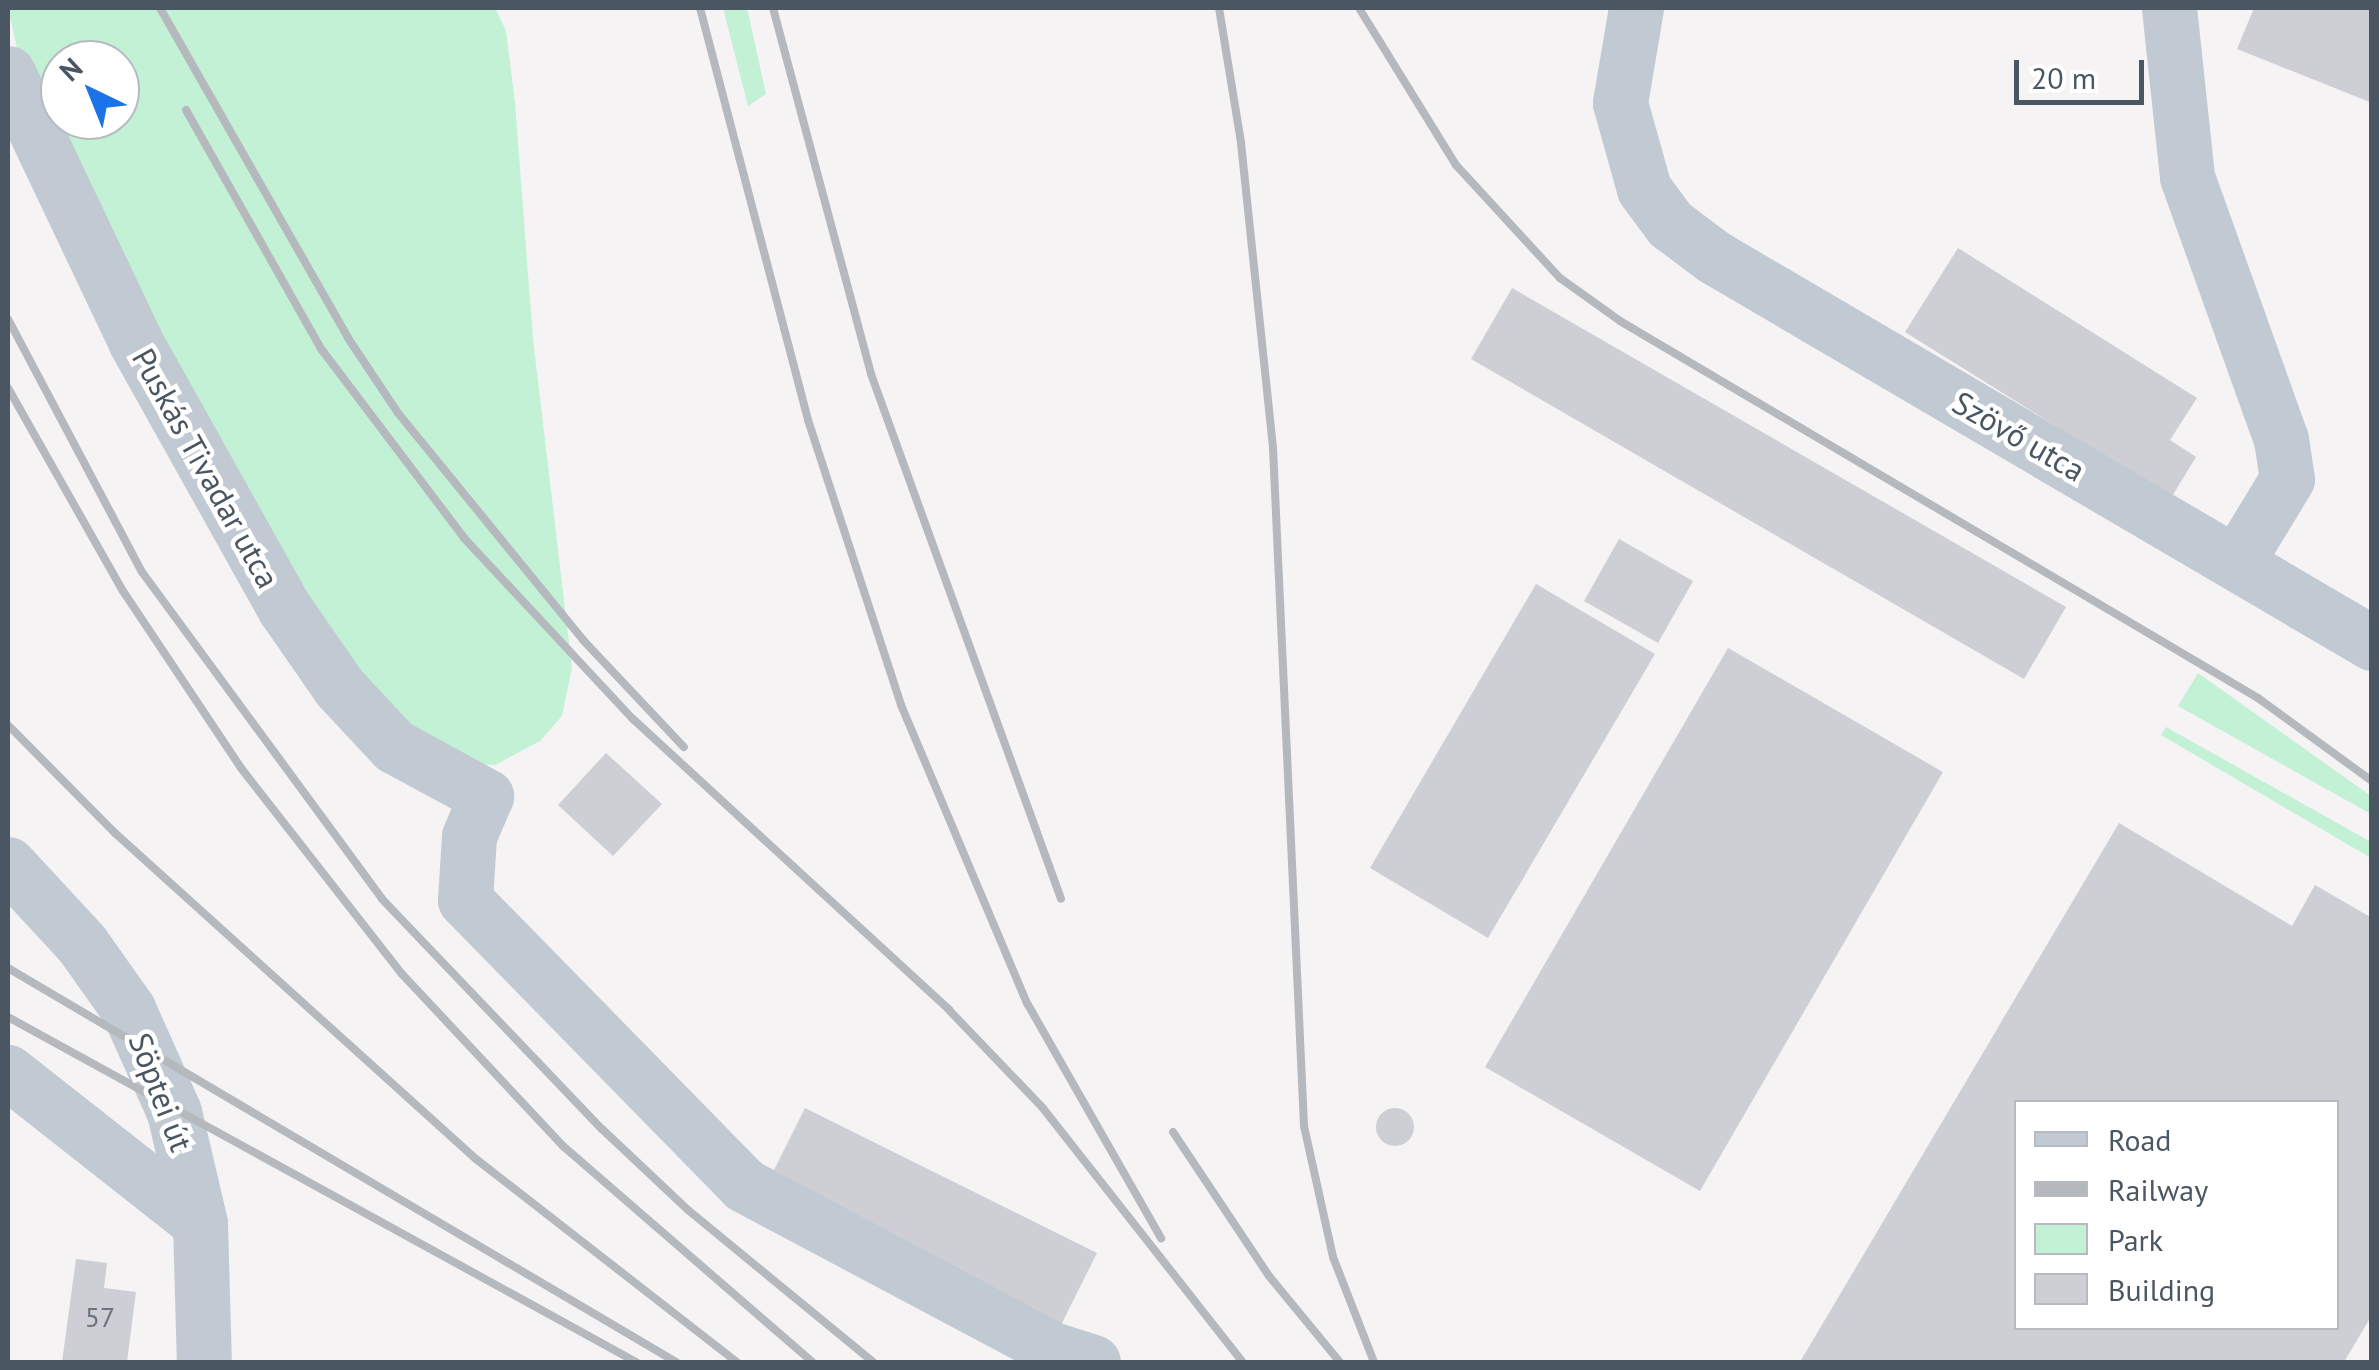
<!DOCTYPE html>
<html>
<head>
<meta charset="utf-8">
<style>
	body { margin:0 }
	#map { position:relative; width:2379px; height:1370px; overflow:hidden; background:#f5f3f3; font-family:"PT Sans",sans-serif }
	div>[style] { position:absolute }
	.green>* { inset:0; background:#c3f1d5 }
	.building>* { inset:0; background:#cdcfd5 }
	.round { border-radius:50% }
	.minor>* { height:55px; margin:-27.5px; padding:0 27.5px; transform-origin:27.5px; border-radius:27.5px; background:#c1cad2 }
	.rail>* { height:8px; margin:-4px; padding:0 4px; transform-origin:4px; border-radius:4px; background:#b5b8bd }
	span { translate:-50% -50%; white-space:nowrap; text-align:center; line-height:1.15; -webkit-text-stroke:9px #fff; paint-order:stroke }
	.number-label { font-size:28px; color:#6b747e }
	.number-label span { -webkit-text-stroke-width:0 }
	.street-label { font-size:32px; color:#4a5661 }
	.frame { position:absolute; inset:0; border:10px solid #4a5661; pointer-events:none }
	.legend { position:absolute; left:2014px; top:1100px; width:325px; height:230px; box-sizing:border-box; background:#fff; border:2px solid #b7bbc0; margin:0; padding:12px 18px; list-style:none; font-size:30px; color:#4a5661 }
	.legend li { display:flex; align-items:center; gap:20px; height:50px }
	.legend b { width:50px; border:2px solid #b7bbc0 }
	.north { position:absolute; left:40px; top:40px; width:100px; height:100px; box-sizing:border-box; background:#fff; border:2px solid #b7bbc0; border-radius:50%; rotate:317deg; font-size:28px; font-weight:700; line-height:40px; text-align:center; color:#4a5661 }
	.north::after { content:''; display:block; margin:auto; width:35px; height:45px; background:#1a73e8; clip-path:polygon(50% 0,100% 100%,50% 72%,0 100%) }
	.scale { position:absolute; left:2014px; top:60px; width:130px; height:45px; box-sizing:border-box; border:5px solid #4a5661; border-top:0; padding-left:12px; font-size:30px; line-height:35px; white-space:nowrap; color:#4a5661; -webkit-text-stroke:8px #fff; paint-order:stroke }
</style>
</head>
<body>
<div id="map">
	<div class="green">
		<i style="clip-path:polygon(evenodd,8px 8px,495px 8px,506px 31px,515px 103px,533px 339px,572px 668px,562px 716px,540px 741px,495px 765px,474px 764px,428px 745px,355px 673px,178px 381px,17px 48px,8px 8px,60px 60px,120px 60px,120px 120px,60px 120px,60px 60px)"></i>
		<i style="clip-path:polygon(723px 8px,747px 8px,766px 94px,748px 106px)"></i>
		<i style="clip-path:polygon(2198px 673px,2371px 796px,2371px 814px,2178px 706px)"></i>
		<i style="clip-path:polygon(2166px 727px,2371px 842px,2371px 858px,2161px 735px)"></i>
	</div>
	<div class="building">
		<i style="clip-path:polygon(2254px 8px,2372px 8px,2372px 103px,2237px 49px)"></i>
		<i style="clip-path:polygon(1958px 248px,2197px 398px,2170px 440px,2196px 457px,2171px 498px,1905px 332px)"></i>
		<i style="clip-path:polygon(1512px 288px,2066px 607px,2024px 679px,1471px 359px)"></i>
		<i style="clip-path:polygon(1619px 539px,1693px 581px,1658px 643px,1584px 601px)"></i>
		<i style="clip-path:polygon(1536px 584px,1655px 654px,1488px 938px,1370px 868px)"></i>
		<i style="clip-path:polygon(1728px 648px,1943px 772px,1700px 1191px,1485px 1067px)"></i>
		<i style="clip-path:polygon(606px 753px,662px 804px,613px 856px,558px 805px)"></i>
		<i style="clip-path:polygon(evenodd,2119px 823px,2292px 926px,2315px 885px,2372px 918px,2372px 1315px,2344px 1362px,1800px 1362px,2119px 823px,2016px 1102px,2336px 1102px,2336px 1328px,2016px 1328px,2016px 1102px)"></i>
		<i class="round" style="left:1376px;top:1108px;width:38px;height:38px"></i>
		<i style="clip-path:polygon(805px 1108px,1097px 1253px,1054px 1339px,762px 1194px)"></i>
		<i style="clip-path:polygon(76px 1259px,107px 1263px,104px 1288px,136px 1292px,127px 1362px,62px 1362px)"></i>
	</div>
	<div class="minor">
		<i style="left:1636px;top:8px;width:96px;rotate:99.6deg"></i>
		<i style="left:1620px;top:103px;width:89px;rotate:74.4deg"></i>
		<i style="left:1644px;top:189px;width:44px;rotate:53.4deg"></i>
		<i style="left:1670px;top:224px;width:55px;rotate:36.9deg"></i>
		<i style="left:1714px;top:257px;width:763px;rotate:30.4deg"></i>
		<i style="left:2169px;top:8px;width:170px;rotate:83.9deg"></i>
		<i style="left:2187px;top:177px;width:278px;rotate:70.3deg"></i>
		<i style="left:2281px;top:439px;width:40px;rotate:81.5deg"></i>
		<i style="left:2287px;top:479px;width:98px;rotate:121.3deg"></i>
		<i style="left:8px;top:73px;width:297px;rotate:64.6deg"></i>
		<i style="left:135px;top:341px;width:307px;rotate:60.8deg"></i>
		<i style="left:285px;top:609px;width:95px;rotate:55.3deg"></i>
		<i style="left:339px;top:687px;width:81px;rotate:47deg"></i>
		<i style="left:394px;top:746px;width:105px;rotate:28.5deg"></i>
		<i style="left:486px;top:796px;width:43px;rotate:113deg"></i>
		<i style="left:469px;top:836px;width:64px;rotate:93.6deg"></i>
		<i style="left:465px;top:900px;width:399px;rotate:45.6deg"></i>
		<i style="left:744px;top:1185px;width:349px;rotate:28deg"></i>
		<i style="left:1052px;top:1349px;width:43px;rotate:17.6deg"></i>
		<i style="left:8px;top:864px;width:109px;rotate:47.2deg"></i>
		<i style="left:82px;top:944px;width:80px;rotate:54.7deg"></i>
		<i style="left:128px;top:1009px;width:113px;rotate:65.9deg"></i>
		<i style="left:174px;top:1112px;width:114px;rotate:76.8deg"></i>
		<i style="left:200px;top:1223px;width:139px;rotate:88.4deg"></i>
		<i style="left:8px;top:1072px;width:244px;rotate:38.2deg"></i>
	</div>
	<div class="rail">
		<i style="left:160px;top:8px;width:380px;rotate:60.3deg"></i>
		<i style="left:348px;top:338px;width:90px;rotate:56.3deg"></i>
		<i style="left:398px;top:413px;width:293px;rotate:50.8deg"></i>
		<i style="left:583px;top:640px;width:147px;rotate:46.7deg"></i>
		<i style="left:700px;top:8px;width:426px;rotate:75.3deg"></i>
		<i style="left:808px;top:420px;width:300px;rotate:71.9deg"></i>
		<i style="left:901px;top:705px;width:324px;rotate:67.1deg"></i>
		<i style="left:1027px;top:1003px;width:271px;rotate:60.3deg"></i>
		<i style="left:773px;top:8px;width:379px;rotate:75deg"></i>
		<i style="left:871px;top:374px;width:558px;rotate:70.1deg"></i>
		<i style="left:1219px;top:8px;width:137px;rotate:80.7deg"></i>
		<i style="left:1241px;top:143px;width:307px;rotate:84deg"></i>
		<i style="left:1273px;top:448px;width:679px;rotate:87.38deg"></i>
		<i style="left:1304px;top:1126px;width:134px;rotate:77.5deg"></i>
		<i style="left:1333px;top:1257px;width:113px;rotate:68.7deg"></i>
		<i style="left:1359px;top:8px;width:185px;rotate:58.3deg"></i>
		<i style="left:1456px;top:165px;width:154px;rotate:47.4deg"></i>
		<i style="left:1560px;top:278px;width:74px;rotate:35.6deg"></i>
		<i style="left:1620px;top:321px;width:741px;rotate:30.58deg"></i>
		<i style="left:2258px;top:698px;width:141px;rotate:36.1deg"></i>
		<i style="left:186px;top:110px;width:276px;rotate:60.5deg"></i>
		<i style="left:322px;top:350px;width:236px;rotate:52.9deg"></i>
		<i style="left:464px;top:538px;width:248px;rotate:47deg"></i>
		<i style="left:633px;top:719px;width:430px;rotate:42.6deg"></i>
		<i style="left:949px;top:1010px;width:134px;rotate:46.2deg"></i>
		<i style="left:1042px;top:1107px;width:325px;rotate:51.8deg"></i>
		<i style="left:8px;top:319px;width:286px;rotate:62.1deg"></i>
		<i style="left:142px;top:572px;width:406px;rotate:53.7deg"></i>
		<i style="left:382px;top:899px;width:318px;rotate:46.3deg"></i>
		<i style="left:602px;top:1129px;width:118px;rotate:43.3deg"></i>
		<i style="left:688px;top:1210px;width:239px;rotate:39.4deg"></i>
		<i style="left:8px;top:388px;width:233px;rotate:60.5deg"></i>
		<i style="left:123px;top:591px;width:213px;rotate:56.3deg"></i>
		<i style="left:241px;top:768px;width:261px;rotate:52deg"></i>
		<i style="left:402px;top:974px;width:236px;rotate:46.9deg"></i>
		<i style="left:563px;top:1146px;width:330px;rotate:40.9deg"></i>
		<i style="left:8px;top:725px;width:152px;rotate:45.3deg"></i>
		<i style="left:115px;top:833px;width:486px;rotate:42.1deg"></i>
		<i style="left:476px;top:1159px;width:331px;rotate:37.9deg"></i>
		<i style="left:8px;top:968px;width:776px;rotate:30.53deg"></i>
		<i style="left:8px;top:1017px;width:717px;rotate:28.78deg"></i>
		<i style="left:1173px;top:1132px;width:173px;rotate:56.3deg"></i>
		<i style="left:1269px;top:1276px;width:112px;rotate:50.5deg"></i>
	</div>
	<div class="number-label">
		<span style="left:100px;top:1317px">57</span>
	</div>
	<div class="street-label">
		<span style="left:2019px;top:436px;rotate:30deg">Szövő utca</span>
		<span style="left:206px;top:468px;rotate:61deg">Puskás Tivadar utca</span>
		<span style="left:161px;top:1092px;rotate:69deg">Söptei út</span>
	</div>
	<div class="frame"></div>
	<ul class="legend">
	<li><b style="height:12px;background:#c1cad2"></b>Road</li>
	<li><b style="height:12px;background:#b5b8bd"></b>Railway</li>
	<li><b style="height:28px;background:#c3f1d5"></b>Park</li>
	<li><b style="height:28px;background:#cdcfd5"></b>Building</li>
	</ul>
	<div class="north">N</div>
	<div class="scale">20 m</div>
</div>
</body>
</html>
